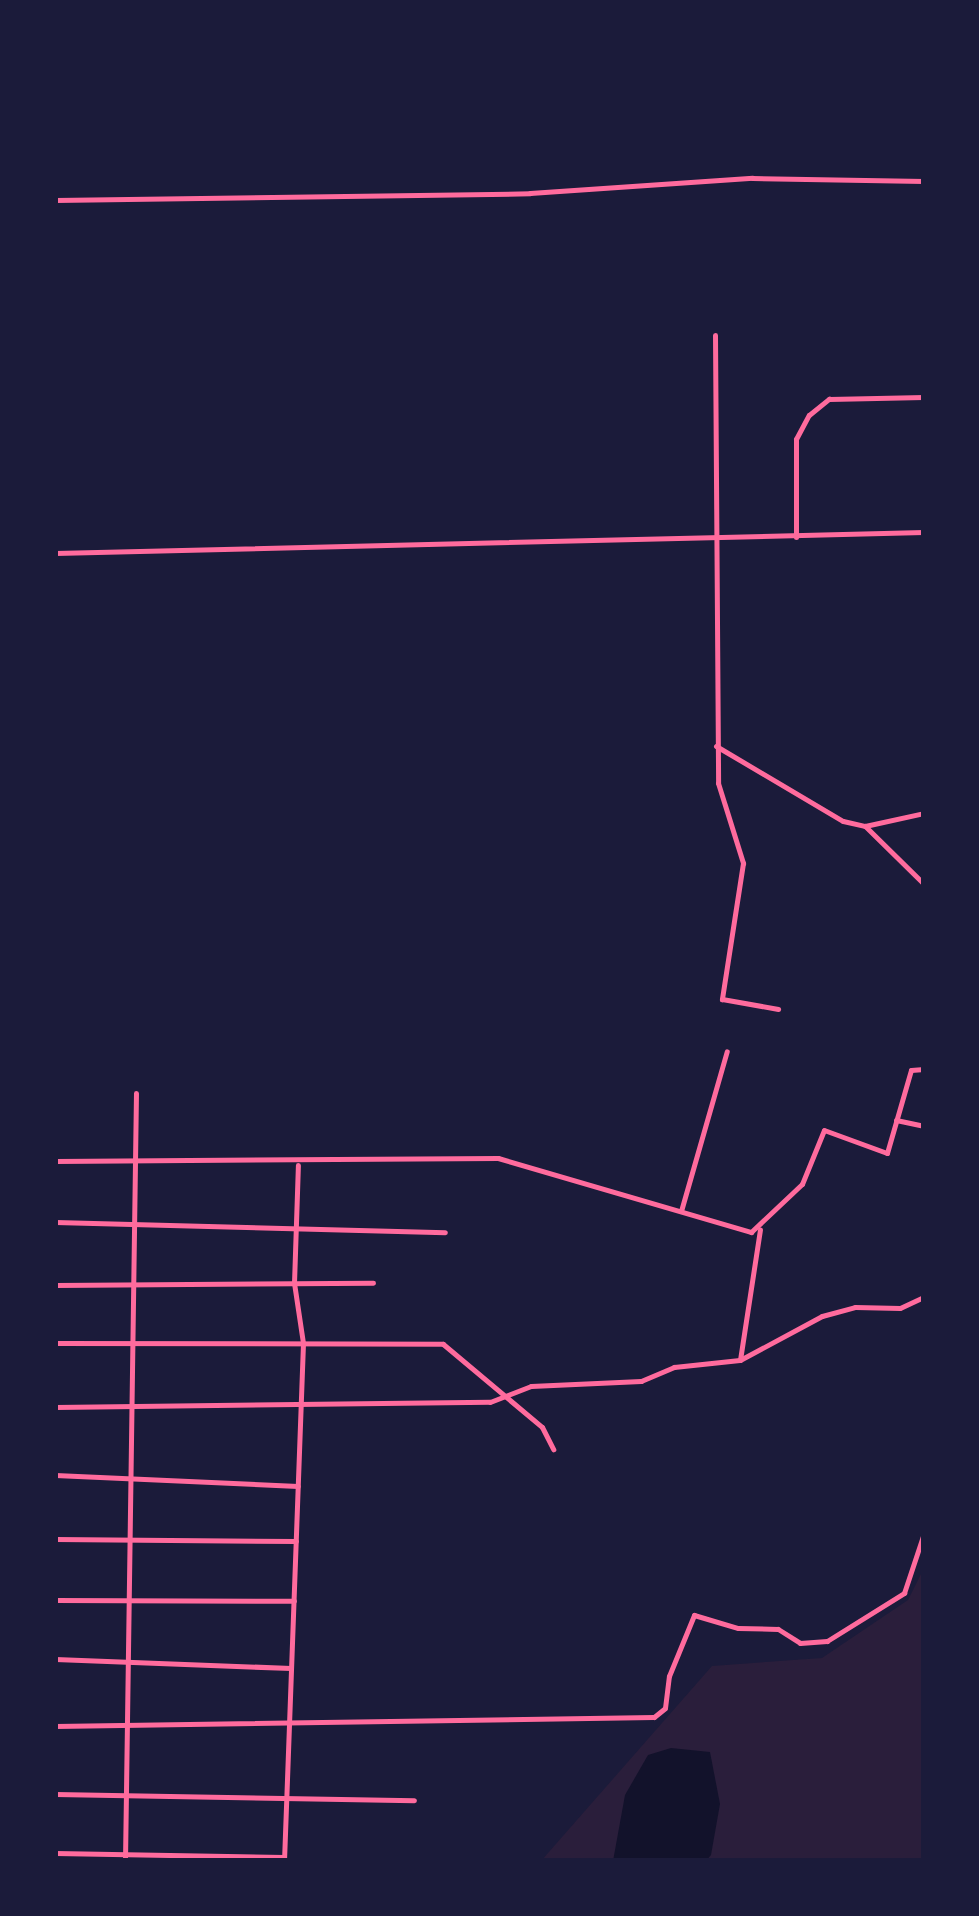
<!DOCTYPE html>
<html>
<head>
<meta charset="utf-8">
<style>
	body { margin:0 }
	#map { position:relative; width:979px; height:1916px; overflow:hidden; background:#1b1b3a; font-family:"Zilla Slab",serif }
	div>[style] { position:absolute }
	.green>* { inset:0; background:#2a1e3b }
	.water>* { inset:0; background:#12122b }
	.minor>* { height:5px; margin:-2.5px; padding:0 2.5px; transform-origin:2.5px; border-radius:2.5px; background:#ff6b9d }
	span { translate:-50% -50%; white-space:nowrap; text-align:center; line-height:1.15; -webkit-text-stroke:10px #1b1b3a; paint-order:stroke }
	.frame { position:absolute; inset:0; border:58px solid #1b1b3a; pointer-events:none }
</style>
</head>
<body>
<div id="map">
	<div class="green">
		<i style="clip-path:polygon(924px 1568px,924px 1861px,541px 1861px,712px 1666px,822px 1658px,908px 1600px)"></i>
	</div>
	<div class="water">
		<i style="clip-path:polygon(671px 1748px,710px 1752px,720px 1804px,711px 1855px,706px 1861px,613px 1861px,625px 1795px,648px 1755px)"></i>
	</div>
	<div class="minor">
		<i style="left:55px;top:200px;width:475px;rotate:-0.8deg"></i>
		<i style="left:530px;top:193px;width:223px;rotate:-3.9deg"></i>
		<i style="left:752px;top:178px;width:172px;rotate:1deg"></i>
		<i style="left:715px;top:335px;width:448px;rotate:89.6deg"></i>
		<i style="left:718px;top:783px;width:84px;rotate:72.6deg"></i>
		<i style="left:743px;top:863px;width:138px;rotate:98.8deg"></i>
		<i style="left:722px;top:999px;width:57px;rotate:10.1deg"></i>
		<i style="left:796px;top:537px;width:98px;rotate:-90deg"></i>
		<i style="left:796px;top:439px;width:27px;rotate:-62deg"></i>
		<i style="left:809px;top:415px;width:26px;rotate:-39deg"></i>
		<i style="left:829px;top:399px;width:95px;rotate:-1.2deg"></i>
		<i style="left:55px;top:553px;width:869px;rotate:-1.38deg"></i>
		<i style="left:716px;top:746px;width:147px;rotate:30.6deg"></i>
		<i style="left:843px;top:821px;width:23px;rotate:13deg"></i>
		<i style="left:865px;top:826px;width:60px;rotate:-12.4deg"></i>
		<i style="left:865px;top:826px;width:83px;rotate:44.5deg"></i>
		<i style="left:896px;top:1120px;width:29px;rotate:12deg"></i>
		<i style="left:55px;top:1161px;width:443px;rotate:-0.4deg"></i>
		<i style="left:498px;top:1158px;width:264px;rotate:16.3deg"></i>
		<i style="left:751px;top:1232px;width:70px;rotate:-43.3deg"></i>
		<i style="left:802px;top:1184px;width:58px;rotate:-67.8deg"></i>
		<i style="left:824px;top:1130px;width:67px;rotate:20.1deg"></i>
		<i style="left:887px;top:1153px;width:86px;rotate:-73.9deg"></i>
		<i style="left:911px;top:1070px;width:13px;rotate:-4deg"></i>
		<i style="left:681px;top:1211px;width:166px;rotate:-74deg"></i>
		<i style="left:55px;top:1222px;width:390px;rotate:1.5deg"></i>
		<i style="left:55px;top:1285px;width:318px;rotate:-0.4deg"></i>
		<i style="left:55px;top:1343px;width:388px;rotate:0.1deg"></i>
		<i style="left:443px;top:1344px;width:129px;rotate:40deg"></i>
		<i style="left:542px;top:1427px;width:25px;rotate:63deg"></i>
		<i style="left:740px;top:1360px;width:132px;rotate:-81.3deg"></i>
		<i style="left:55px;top:1407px;width:435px;rotate:-0.7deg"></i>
		<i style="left:490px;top:1402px;width:44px;rotate:-21.3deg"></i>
		<i style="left:531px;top:1386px;width:110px;rotate:-2.6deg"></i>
		<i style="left:641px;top:1381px;width:36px;rotate:-23deg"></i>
		<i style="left:674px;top:1367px;width:66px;rotate:-6.1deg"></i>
		<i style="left:740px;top:1360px;width:93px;rotate:-28.2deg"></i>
		<i style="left:822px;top:1316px;width:34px;rotate:-15deg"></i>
		<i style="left:855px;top:1307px;width:45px;rotate:1.3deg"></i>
		<i style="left:900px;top:1308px;width:26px;rotate:-25deg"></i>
		<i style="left:55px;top:1475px;width:243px;rotate:2.6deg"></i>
		<i style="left:55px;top:1539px;width:241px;rotate:0.5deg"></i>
		<i style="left:55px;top:1600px;width:239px;rotate:0.2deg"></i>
		<i style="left:55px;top:1659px;width:236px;rotate:2.2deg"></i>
		<i style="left:55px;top:1726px;width:599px;rotate:-0.86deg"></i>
		<i style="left:654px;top:1717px;width:14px;rotate:-39deg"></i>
		<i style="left:665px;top:1708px;width:32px;rotate:-83deg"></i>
		<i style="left:669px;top:1676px;width:66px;rotate:-67.7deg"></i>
		<i style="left:694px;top:1615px;width:46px;rotate:16.5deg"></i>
		<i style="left:738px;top:1628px;width:40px;rotate:1.4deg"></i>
		<i style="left:778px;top:1629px;width:26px;rotate:32deg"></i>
		<i style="left:800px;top:1643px;width:27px;rotate:-4deg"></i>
		<i style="left:827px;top:1641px;width:91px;rotate:-31.9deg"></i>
		<i style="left:904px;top:1593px;width:63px;rotate:-71.6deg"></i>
		<i style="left:55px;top:1794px;width:359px;rotate:1deg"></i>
		<i style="left:55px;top:1853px;width:229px;rotate:1deg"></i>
		<i style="left:125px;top:1861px;width:768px;rotate:-89.18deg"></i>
		<i style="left:284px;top:1861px;width:518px;rotate:-87.9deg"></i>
		<i style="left:303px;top:1343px;width:61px;rotate:-98.5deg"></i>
		<i style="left:294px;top:1283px;width:118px;rotate:-88.1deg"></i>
	</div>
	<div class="frame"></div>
</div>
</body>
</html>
